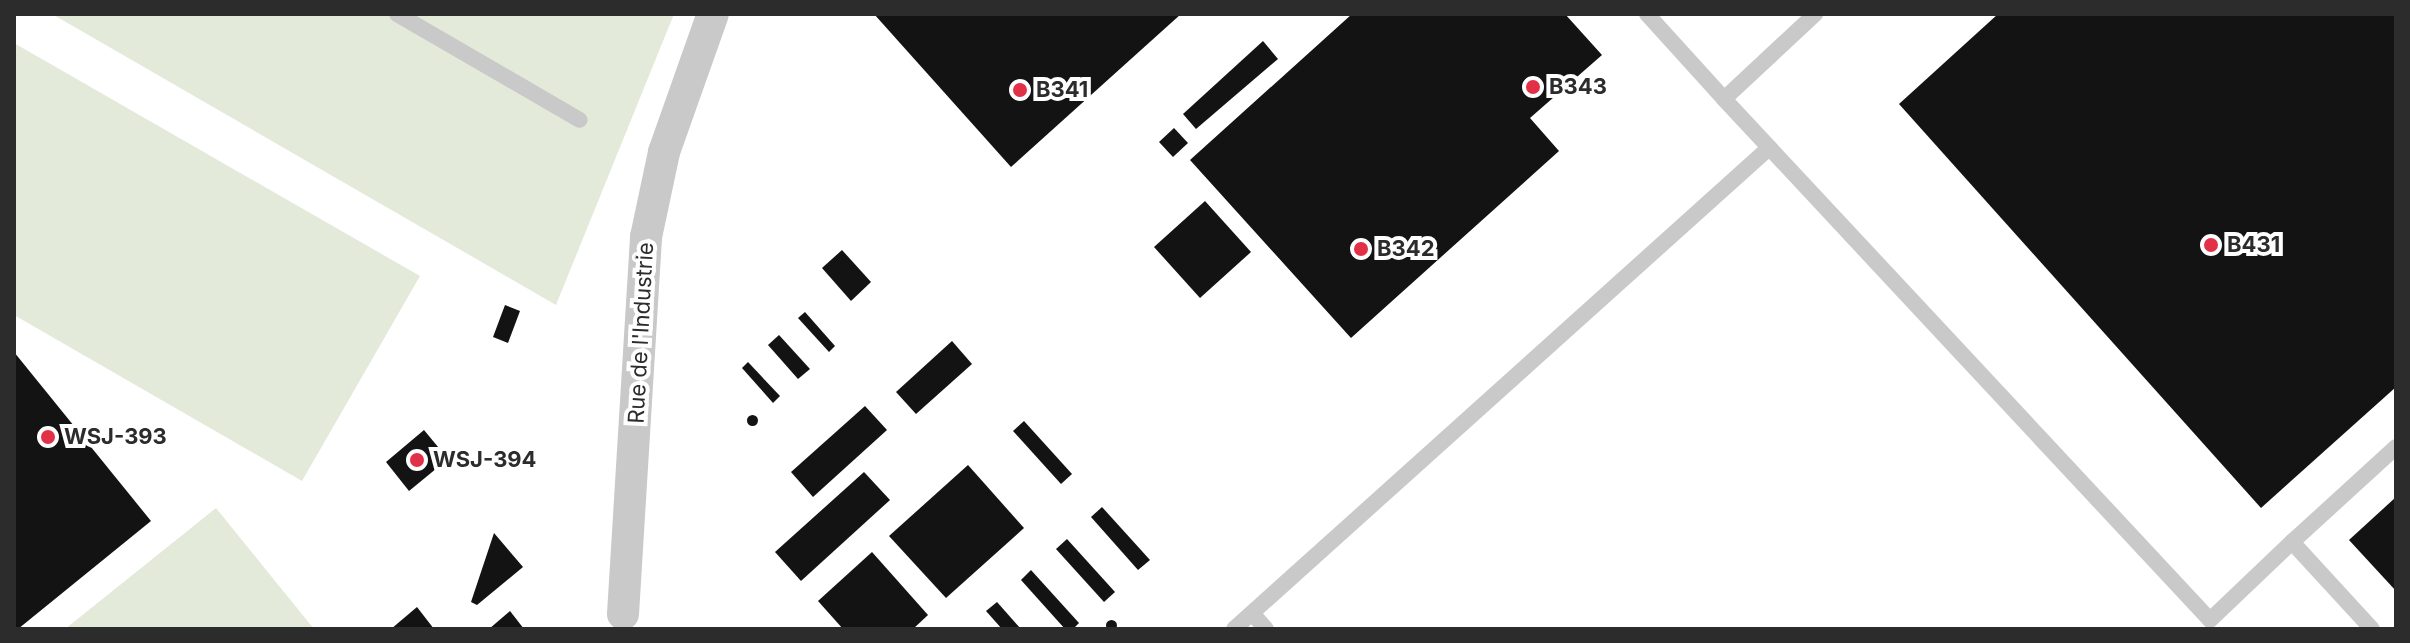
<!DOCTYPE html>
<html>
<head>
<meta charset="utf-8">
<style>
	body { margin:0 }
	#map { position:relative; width:2410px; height:643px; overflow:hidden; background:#fff; font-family:Inter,sans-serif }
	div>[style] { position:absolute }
	.green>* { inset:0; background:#e3eada }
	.building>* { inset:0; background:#131313 }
	.round { border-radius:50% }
	.service>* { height:16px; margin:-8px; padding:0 8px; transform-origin:8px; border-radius:8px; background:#c9c9c9 }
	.minor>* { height:32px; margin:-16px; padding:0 16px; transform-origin:16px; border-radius:16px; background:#c9c9c9 }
	.dots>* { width:22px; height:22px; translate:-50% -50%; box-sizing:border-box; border:4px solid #fff; border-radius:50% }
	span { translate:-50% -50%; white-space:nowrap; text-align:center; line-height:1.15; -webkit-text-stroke:8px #fff; paint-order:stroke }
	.poi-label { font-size:22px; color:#2c2c2c; font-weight:700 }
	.left { translate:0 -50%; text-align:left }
	.street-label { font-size:22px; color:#2c2c2c }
	.frame { position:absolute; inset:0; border:16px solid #2c2c2c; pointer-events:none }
</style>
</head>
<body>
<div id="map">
	<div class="green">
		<i style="clip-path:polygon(52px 14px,674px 14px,556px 305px)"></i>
		<i style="clip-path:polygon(14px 43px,420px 276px,302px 481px,14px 315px)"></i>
		<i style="clip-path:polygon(216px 508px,314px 629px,65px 629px)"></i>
	</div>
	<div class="building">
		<i style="clip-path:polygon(874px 14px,1181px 14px,1011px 167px)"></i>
		<i style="clip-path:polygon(1352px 14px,1565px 14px,1602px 55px,1530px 118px,1559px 151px,1351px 338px,1190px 160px)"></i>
		<i style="clip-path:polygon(1998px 14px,2396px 14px,2396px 387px,2261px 508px,1899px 104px)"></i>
		<i style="clip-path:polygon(1263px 41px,1278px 59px,1196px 129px,1183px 114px)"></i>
		<i style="clip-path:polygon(1174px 128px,1188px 143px,1173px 157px,1159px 142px)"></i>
		<i style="clip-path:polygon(1205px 201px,1251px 252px,1200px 298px,1154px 247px)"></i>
		<i style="clip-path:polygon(842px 250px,871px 282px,851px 301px,822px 268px)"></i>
		<i style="clip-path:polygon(505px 305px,520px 311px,508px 343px,493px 337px)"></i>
		<i style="clip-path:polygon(805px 312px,835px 346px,829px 352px,798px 318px)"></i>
		<i style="clip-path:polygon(779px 335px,810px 369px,798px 379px,768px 345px)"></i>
		<i style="clip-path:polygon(952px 341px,972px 364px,916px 414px,896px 392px)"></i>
		<i style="clip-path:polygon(14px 352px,151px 521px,18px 629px,14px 629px)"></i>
		<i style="clip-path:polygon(748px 362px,780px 396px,773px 403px,742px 368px)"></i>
		<i style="clip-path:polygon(865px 406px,887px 430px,813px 497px,791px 472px)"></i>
		<i class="round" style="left:746.5px;top:414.5px;width:11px;height:11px"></i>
		<i style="clip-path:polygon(1024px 421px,1072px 474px,1061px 484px,1013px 431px)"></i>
		<i style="clip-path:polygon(424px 430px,448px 459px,409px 491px,386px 462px)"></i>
		<i style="clip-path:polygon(968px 465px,1024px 528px,946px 598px,889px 536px)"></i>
		<i style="clip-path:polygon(864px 472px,890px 500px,801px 581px,775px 552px)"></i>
		<i style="clip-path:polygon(2396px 497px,2396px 591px,2349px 540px)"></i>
		<i style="clip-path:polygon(1102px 507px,1150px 560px,1138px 570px,1091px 517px)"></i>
		<i style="clip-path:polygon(494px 533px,523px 567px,477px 605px,471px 602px)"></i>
		<i style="clip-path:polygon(1067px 539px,1115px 592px,1104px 602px,1056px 549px)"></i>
		<i style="clip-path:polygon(872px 552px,928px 615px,913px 629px,843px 629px,818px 601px)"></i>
		<i style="clip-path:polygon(1031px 570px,1079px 623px,1073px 629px,1065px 629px,1021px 580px)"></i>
		<i style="clip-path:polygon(997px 602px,1021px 629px,1002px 629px,986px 611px)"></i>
		<i style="clip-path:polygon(417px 607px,434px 629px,391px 629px)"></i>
		<i style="clip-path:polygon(510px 611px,524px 629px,489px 629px)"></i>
		<i class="round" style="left:1105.5px;top:619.5px;width:11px;height:11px"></i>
	</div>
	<div class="service">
		<i style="left:397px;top:14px;width:211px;rotate:30.1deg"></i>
		<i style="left:1647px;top:14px;width:115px;rotate:47.8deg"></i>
		<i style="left:1724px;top:99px;width:125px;rotate:-43deg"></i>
		<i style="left:1724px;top:99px;width:712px;rotate:46.99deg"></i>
		<i style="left:2210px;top:620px;width:113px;rotate:-43.6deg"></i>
		<i style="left:2292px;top:542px;width:118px;rotate:47.4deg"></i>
		<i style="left:2292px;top:542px;width:141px;rotate:-42.4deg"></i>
		<i style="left:1252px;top:613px;width:21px;rotate:49deg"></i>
		<i style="left:1234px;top:629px;width:719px;rotate:-41.96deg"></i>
	</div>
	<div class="minor">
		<i style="left:623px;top:614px;width:378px;rotate:-86.5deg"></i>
		<i style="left:646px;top:237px;width:87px;rotate:-78deg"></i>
		<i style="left:664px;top:152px;width:146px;rotate:-70.5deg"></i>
	</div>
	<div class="dots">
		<i style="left:1533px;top:87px;background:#e23047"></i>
		<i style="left:1020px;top:90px;background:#e23047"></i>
		<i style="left:2211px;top:245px;background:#e23047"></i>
		<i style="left:1361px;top:249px;background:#e23047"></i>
		<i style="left:48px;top:437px;background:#e23047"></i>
		<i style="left:417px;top:460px;background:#e23047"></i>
	</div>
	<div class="poi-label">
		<span class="left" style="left:1549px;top:87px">B343</span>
		<span class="left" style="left:1036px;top:90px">B341</span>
		<span class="left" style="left:2227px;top:245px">B431</span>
		<span class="left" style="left:1377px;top:249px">B342</span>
		<span class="left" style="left:64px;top:437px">WSJ-393</span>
		<span class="left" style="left:433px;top:460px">WSJ-394</span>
	</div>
	<div class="street-label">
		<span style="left:641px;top:333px;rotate:-87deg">Rue de l'Industrie</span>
	</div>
	<div class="frame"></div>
</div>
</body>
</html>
